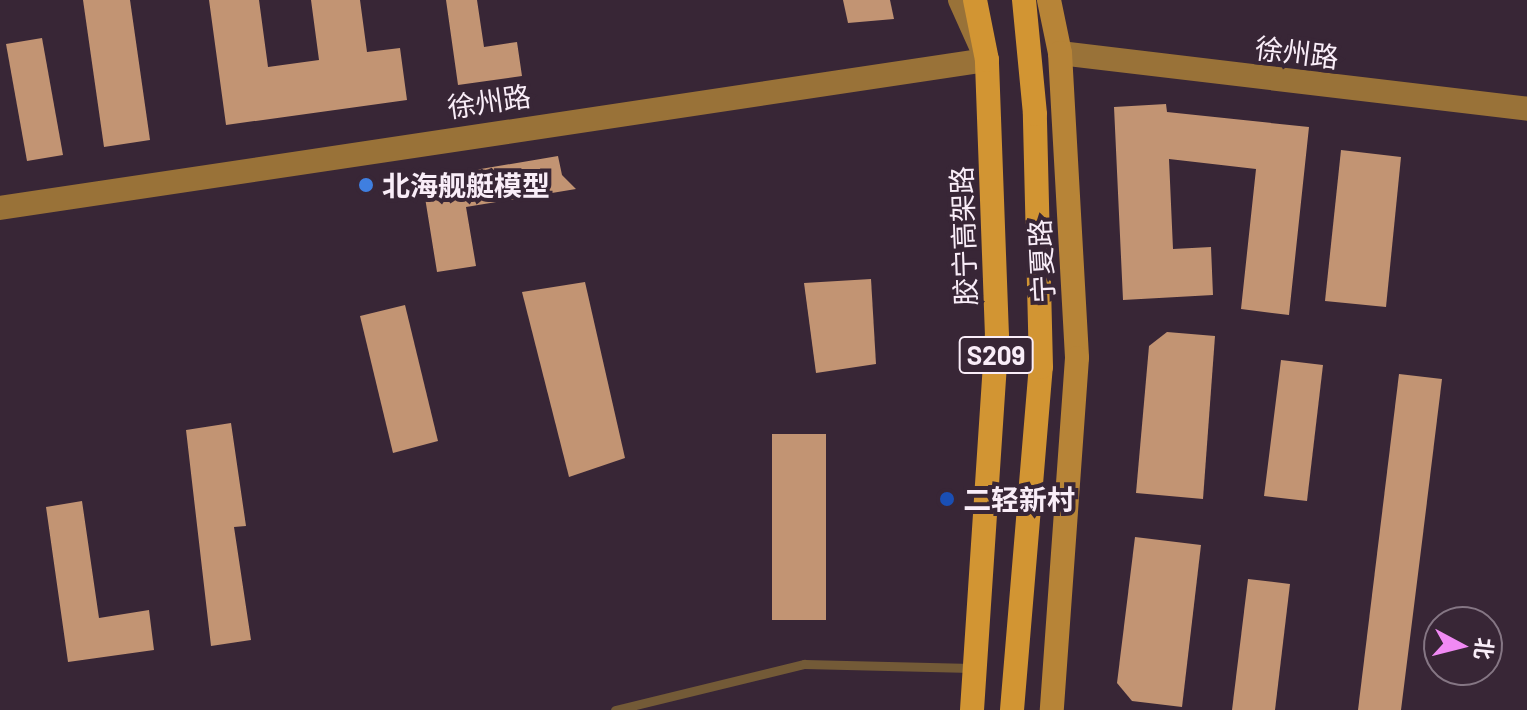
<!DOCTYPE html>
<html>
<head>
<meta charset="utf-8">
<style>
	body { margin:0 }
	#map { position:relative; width:1527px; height:710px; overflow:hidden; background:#382636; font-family:Barlow,"Noto Sans SC",sans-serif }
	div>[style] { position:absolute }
	.building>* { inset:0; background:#c29473 }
	.lane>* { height:9px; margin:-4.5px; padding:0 4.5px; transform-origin:4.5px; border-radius:4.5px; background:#735a37 }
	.secondary>* { height:24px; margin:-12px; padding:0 12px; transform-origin:12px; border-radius:12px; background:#997238 }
	.primary>* { height:24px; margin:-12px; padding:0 12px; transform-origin:12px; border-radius:12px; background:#b78437 }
	.highway>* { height:24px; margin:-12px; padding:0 12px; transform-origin:12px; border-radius:12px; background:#d29533 }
	.dots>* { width:22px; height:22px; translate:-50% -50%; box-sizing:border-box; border:4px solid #382636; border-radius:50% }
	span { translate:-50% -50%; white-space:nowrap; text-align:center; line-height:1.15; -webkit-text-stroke:8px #382636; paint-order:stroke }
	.shield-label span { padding:2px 6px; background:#382636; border:2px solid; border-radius:6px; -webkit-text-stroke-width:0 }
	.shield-label { font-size:26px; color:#f9edf8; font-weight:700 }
	.street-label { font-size:28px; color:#f9edf8 }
	.poi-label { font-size:28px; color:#f9edf8; font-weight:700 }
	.left { translate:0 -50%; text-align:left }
	.north { position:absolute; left:1423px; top:606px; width:80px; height:80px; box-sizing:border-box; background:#382636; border:2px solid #857684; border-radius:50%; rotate:97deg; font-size:22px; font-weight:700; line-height:32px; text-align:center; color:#f9edf8 }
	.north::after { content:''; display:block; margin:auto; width:28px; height:36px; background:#f18af4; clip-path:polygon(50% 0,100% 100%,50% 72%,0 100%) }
</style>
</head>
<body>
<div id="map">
	<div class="building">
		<i style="clip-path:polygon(83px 0,130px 0,150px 140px,104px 147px)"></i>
		<i style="clip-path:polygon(209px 0,259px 0,268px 67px,319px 60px,311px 0,360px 0,367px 52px,400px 48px,407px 100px,226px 125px)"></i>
		<i style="clip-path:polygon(446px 0,477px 0,484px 47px,517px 42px,522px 76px,458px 85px)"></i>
		<i style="clip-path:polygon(843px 0,890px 0,894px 19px,848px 23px)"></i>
		<i style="clip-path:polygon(42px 38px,63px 155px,27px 161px,6px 44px)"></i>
		<i style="clip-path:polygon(1166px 104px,1167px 112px,1309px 127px,1289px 315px,1241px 309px,1256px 169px,1169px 159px,1173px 249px,1211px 247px,1213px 295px,1123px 300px,1114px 107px)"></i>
		<i style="clip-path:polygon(1341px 150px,1401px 157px,1386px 307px,1325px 301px)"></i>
		<i style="clip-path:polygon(558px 156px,562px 175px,576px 189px,466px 207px,476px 266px,437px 272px,422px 179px)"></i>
		<i style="clip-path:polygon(871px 279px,876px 364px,816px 373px,804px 283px)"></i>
		<i style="clip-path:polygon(585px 282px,625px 458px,569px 477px,522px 292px)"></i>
		<i style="clip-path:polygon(405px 305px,438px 441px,393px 453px,360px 316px)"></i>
		<i style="clip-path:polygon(1167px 332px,1215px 336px,1203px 499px,1136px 493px,1149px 346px)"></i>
		<i style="clip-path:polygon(1281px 360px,1323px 365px,1307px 501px,1264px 496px)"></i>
		<i style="clip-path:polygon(1399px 374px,1442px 379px,1422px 542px,1401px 710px,1358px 710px)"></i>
		<i style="clip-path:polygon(231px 423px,246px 526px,234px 527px,251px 640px,211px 646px,186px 430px)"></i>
		<i style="clip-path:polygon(772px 434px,826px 434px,826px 620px,772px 620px)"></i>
		<i style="clip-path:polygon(82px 501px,99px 618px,149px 610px,154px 650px,68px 662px,46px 507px)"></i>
		<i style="clip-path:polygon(1135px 537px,1201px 545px,1182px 707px,1132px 701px,1117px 683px)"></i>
		<i style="clip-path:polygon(1248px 579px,1290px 584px,1275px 710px,1232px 710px)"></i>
	</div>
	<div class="lane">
		<i style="left:615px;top:710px;width:195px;rotate:-13.7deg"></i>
		<i style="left:804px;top:664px;width:168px;rotate:1.4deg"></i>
	</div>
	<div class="secondary">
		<i style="left:1060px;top:53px;width:470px;rotate:6.8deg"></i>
		<i style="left:0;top:208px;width:998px;rotate:-8.53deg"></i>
		<i style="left:987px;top:60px;width:66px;rotate:-114.2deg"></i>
	</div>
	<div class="primary">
		<i style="left:1049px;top:0;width:54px;rotate:78.3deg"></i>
		<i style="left:1060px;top:53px;width:305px;rotate:86.8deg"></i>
		<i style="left:1077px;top:358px;width:353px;rotate:94.1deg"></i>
	</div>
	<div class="highway">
		<i style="left:972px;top:710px;width:375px;rotate:-86.2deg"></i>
		<i style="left:997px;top:336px;width:276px;rotate:-92.1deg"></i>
		<i style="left:987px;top:60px;width:61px;rotate:-101.3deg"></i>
		<i style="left:1012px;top:710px;width:344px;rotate:-85.2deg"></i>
		<i style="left:1041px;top:367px;width:253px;rotate:-91.4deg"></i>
		<i style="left:1035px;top:114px;width:115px;rotate:-95.5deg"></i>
	</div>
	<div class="dots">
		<i style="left:366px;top:185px;background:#3f7fe0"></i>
		<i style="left:947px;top:499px;background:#1a4fb4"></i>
	</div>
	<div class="shield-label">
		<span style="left:996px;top:355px">S209</span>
	</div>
	<div class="street-label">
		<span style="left:1297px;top:52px;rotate:7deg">徐州路</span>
		<span style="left:489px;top:101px;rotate:-8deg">徐州路</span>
		<span style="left:963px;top:236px;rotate:-92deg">胶宁高架路</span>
		<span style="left:1041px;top:261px;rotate:-93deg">宁夏路</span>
	</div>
	<div class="poi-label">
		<span class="left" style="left:382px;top:185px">北海舰艇模型</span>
		<span class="left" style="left:963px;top:499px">二轻新村</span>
	</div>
	<div class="north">北</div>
</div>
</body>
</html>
